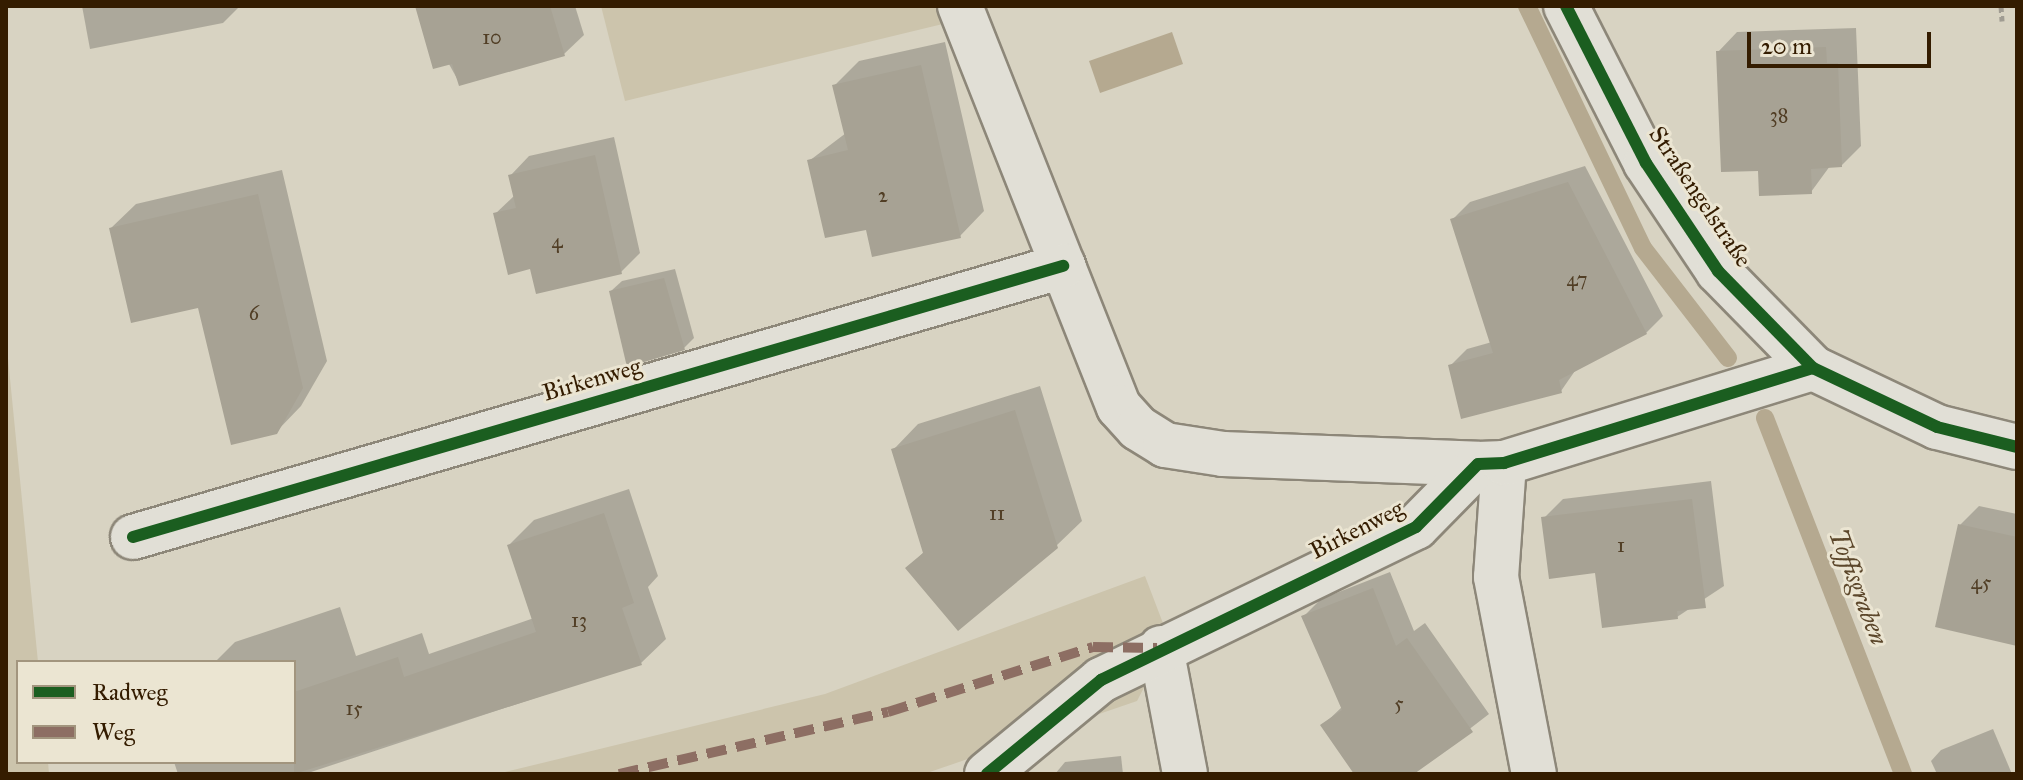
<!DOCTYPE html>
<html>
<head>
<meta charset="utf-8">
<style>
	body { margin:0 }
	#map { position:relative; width:2023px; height:780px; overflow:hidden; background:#d8d3c2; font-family:"IM FELL Great Primer",serif }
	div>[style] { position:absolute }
	.green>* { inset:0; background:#ccc4ac }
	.water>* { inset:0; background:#b5a990 }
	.shadow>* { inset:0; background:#0003 }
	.stream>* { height:18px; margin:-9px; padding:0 9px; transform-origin:9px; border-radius:9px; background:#b5a990 }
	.building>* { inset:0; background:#a7a294 }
	.path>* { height:5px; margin-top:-2.5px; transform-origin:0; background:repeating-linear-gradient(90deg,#a09c92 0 6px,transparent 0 10px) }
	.roads { filter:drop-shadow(2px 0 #8d8779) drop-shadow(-2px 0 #8d8779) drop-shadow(0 2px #8d8779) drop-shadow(0 -2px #8d8779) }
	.minor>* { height:44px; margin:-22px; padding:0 22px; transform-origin:22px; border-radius:22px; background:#e1dfd6 }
	.quiet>* { height:10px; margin-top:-5px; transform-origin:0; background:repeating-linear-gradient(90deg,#8d6e63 0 20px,transparent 0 30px) }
	.cycleway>* { height:12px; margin:-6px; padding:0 6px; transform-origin:6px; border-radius:6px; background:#1b5e20 }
	span { translate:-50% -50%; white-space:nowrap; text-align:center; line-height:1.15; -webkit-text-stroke:6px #ebe5d2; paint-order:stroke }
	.number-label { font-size:20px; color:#513e25 }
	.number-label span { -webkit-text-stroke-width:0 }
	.street-label { font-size:24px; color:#341c00 }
	.water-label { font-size:26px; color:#5c472b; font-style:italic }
	.frame { position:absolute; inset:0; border:8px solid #341c00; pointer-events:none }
	.legend { position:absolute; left:16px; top:660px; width:280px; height:104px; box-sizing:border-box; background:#ebe5d2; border:2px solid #a2957e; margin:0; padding:10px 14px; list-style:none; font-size:24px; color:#341c00 }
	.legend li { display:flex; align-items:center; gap:16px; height:40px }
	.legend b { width:40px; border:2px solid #a2957e }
	.scale { position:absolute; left:1747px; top:32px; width:184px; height:36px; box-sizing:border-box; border:4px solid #341c00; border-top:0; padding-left:10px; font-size:24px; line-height:28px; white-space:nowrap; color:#341c00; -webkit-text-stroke:6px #ebe5d2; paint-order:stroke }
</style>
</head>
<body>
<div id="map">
	<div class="green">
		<i style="clip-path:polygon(601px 6px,945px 6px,951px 22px,625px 101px)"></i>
		<i style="clip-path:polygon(6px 338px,38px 662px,18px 662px,18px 762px,48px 762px,49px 774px,6px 774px)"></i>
		<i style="clip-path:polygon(1145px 576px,1169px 639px,1137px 701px,924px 774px,497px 774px,825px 694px)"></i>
	</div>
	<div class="water">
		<i style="clip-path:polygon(1172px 32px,1183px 64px,1100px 93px,1089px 61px)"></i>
	</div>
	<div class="shadow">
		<i style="clip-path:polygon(82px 6px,240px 6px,223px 23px,90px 49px)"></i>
		<i style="clip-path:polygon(417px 6px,575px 6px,584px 35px,564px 54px,460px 84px)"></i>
		<i style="clip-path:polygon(1856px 28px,1861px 146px,1842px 165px,1830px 166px,1811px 192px,1760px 169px,1718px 52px,1737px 32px)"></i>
		<i style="clip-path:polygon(945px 42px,984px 211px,960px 236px,867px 227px,809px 161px,846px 133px,834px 86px,859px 61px)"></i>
		<i style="clip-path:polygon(614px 137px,640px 253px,621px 272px,531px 267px,495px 214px,515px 195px,510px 176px,529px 156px)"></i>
		<i style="clip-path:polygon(1585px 166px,1663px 316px,1646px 333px,1577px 368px,1561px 391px,1450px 366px,1467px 349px,1492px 342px,1453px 219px,1470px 202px)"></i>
		<i style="clip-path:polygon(282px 170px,327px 361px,301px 406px,276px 432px,199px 305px,111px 228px,136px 204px)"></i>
		<i style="clip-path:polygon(675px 269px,694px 338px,684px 348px,611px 291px,622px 281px)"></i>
		<i style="clip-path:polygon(1040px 386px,1082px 521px,1056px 546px,908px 568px,925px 551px,894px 449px,918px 424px)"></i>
		<i style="clip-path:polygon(1711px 481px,1724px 586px,1677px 617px,1597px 571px,1544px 518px,1563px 499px)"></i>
		<i style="clip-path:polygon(629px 489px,658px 576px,648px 587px,666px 639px,641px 663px,305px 774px,178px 774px,174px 762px,294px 762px,294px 662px,215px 662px,235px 642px,340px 607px,356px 656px,422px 633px,429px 654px,534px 618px,509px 545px,534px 520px)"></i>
		<i style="clip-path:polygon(1979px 506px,2017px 514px,2017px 644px,1960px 525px)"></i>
		<i style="clip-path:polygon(1390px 572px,1414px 631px,1425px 623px,1489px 714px,1411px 774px,1357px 774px,1322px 726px,1343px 706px,1304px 616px,1321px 599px)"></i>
		<i style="clip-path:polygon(1993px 729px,2012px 774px,1937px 774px,1931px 761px,1941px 750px)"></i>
		<i style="clip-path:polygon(1121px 756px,1123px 774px,1055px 774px,1065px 762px)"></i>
	</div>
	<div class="stream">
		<i style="left:1527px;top:6px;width:268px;rotate:64.4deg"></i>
		<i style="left:1643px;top:248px;width:139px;rotate:52.3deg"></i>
		<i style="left:1765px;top:418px;width:382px;rotate:68.8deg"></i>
	</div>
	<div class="building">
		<i style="clip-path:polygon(415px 6px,550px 6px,565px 56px,459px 86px,452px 64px,433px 69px)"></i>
		<i style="clip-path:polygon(1826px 47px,1827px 63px,1838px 63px,1842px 167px,1811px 169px,1812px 194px,1759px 196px,1758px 171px,1721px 172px,1716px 51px)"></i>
		<i style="clip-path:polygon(921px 65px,961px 238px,872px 257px,866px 230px,825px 238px,807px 160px,848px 150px,832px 85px)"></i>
		<i style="clip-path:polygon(595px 155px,622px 274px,536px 294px,530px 269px,508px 275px,493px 213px,516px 208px,508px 175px)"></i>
		<i style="clip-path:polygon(1568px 182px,1647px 334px,1559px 380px,1562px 393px,1461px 419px,1448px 365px,1493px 353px,1450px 219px)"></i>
		<i style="clip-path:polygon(258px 194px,303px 388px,277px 434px,231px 445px,198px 308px,131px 323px,109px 228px)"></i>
		<i style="clip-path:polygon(664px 278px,685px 350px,627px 367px,609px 291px)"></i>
		<i style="clip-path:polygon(1015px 410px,1058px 548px,958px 631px,905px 568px,923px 553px,891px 449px)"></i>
		<i style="clip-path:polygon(1692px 499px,1706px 608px,1677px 611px,1678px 619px,1602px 628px,1595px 573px,1549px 579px,1541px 517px)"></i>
		<i style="clip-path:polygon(604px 513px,634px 603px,622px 608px,642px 665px,294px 774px,294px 692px,398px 657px,404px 677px,536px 632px,507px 545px)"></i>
		<i style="clip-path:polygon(1958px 524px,2017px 537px,2017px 646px,1935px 627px)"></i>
		<i style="clip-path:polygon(1373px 588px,1396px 646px,1407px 638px,1473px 732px,1414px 774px,1354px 774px,1320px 725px,1342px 710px,1301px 616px)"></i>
	</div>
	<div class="path">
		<i style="left:2001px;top:6px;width:15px;rotate:86deg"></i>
	</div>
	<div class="roads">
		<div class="minor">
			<i style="left:960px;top:6px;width:431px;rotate:68.4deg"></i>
			<i style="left:1119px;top:407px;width:28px;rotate:48deg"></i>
			<i style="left:1138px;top:428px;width:32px;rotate:32deg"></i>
			<i style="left:1165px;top:445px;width:59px;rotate:8.8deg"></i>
			<i style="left:1223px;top:454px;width:255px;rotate:2.2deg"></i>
			<i style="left:1566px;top:6px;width:176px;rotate:63deg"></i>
			<i style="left:1646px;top:163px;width:130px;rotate:56.3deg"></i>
			<i style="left:1718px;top:271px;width:136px;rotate:45.6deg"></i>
			<i style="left:1813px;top:368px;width:137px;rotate:25.4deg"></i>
			<i style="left:1937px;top:427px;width:82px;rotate:14deg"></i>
			<i style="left:1504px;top:463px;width:114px;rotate:94deg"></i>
			<i style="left:1496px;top:577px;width:201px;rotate:79.1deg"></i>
			<i style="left:133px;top:537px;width:969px;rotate:-16.25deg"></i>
			<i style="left:1161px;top:648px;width:128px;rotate:79.2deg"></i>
			<i style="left:987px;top:774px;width:148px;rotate:-39.5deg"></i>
			<i style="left:1101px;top:680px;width:350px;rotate:-25.9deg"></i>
			<i style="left:1416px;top:527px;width:88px;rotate:-45.5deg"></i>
			<i style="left:1478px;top:464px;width:26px;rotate:-2deg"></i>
			<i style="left:1504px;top:463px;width:323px;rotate:-17.1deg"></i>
		</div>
	</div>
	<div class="quiet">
		<i style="left:619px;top:774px;width:276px;rotate:-13deg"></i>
		<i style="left:888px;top:712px;width:215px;rotate:-17.6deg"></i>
		<i style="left:1093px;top:647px;width:64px;rotate:0.9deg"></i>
	</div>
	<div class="cycleway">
		<i style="left:1566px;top:6px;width:176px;rotate:63deg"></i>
		<i style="left:1646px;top:163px;width:130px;rotate:56.3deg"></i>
		<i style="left:1718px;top:271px;width:136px;rotate:45.6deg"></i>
		<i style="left:1813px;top:368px;width:137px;rotate:25.4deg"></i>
		<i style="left:1937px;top:427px;width:82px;rotate:14deg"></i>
		<i style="left:133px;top:537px;width:969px;rotate:-16.25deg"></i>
		<i style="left:987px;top:774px;width:148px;rotate:-39.5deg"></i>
		<i style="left:1101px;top:680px;width:350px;rotate:-25.9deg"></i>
		<i style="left:1416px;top:527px;width:88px;rotate:-45.5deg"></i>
		<i style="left:1478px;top:464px;width:26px;rotate:-2deg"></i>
		<i style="left:1504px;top:463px;width:323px;rotate:-17.1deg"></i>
	</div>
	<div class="number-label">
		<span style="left:492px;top:37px">10</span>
		<span style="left:1779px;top:115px">38</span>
		<span style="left:883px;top:195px">2</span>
		<span style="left:557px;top:241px">4</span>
		<span style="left:1577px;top:279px">47</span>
		<span style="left:254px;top:313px">6</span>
		<span style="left:997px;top:513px">11</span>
		<span style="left:1621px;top:545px">1</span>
		<span style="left:1981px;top:582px">45</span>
		<span style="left:579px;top:620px">13</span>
		<span style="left:1399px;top:703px">5</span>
		<span style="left:354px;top:708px">15</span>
	</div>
	<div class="street-label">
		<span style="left:1700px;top:197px;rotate:56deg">Straßengelstraße</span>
		<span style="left:592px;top:380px;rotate:-16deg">Birkenweg</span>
		<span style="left:1357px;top:530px;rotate:-27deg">Birkenweg</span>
	</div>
	<div class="water-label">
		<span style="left:1858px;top:587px;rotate:69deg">Toffisgraben</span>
	</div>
	<div class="frame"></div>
	<ul class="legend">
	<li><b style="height:10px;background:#1b5e20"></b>Radweg</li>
	<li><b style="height:10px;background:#8d6e63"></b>Weg</li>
	</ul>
	<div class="scale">20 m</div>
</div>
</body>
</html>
